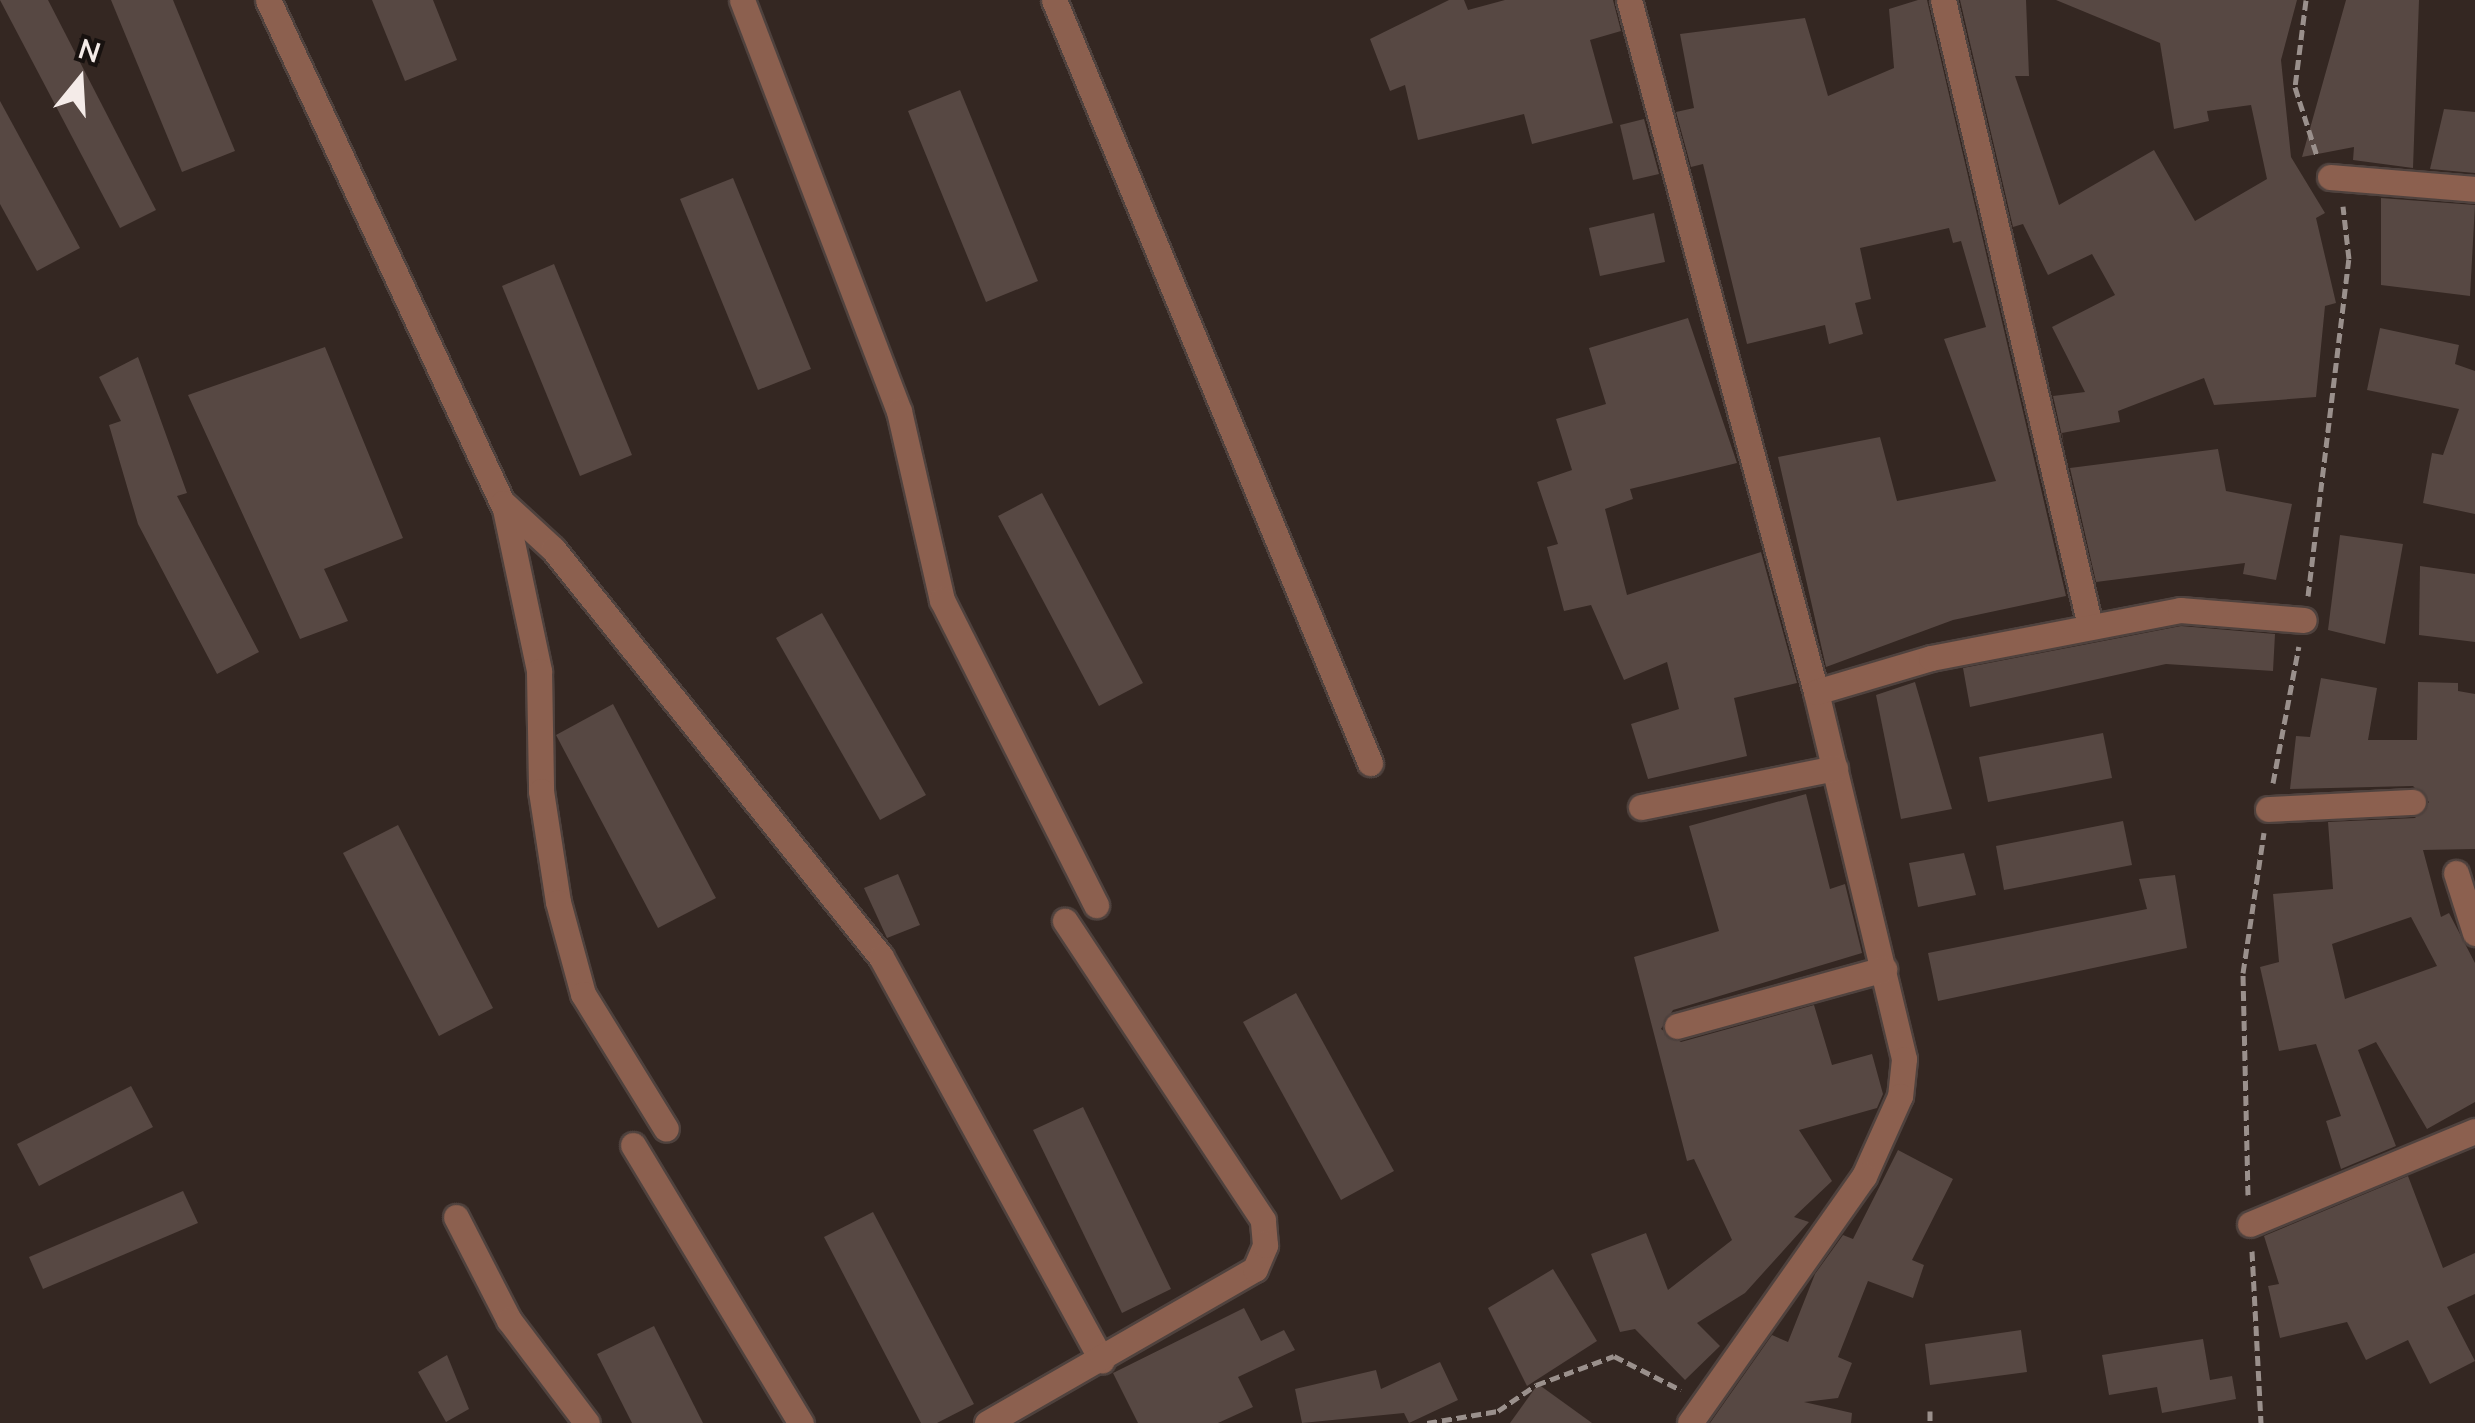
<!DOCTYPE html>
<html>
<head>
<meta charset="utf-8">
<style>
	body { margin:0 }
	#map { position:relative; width:2475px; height:1423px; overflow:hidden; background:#342722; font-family:"Nunito Sans",sans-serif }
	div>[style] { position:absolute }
	.building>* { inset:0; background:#574843 }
	.path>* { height:5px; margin-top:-2.5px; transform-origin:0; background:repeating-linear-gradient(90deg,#9a908c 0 10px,transparent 0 15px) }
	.roads { filter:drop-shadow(2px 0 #4f423e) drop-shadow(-2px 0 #4f423e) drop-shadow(0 2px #4f423e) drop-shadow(0 -2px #4f423e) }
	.minor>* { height:25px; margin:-12.5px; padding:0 12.5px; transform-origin:12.5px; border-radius:12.5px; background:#8c604f }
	span { translate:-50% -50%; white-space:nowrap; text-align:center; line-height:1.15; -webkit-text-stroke:8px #17110f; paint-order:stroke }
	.north { position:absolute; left:30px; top:30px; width:100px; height:100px; -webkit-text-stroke:8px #17110f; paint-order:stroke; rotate:18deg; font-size:28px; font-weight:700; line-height:40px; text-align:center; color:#f4ebe8 }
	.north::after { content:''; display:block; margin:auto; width:35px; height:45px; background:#f4ebe8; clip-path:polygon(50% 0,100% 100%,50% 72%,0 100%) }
</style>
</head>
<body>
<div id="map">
	<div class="building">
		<i style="clip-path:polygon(0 0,48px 0,156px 210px,120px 228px)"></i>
		<i style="clip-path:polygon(111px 0,173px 0,235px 151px,182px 172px)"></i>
		<i style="clip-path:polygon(372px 0,433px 0,457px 60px,405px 81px)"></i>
		<i style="clip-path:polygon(1449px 0,1464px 0,1468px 10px,1505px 0,1613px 0,1621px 31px,1590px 40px,1613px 123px,1532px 144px,1524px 114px,1418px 140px,1405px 85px,1390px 91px,1370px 39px)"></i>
		<i style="clip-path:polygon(1918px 0,1927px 0,2066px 596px,1953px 620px,1826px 667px,1778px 457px,1880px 437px,1897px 501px,1996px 481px,1944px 339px,1986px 327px,1961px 241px,1953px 243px,1949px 228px,1860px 248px,1871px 299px,1855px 303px,1863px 334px,1829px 344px,1825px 325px,1747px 344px,1703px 164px,1691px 167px,1676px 112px,1694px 108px,1680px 34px,1805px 18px,1828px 96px,1894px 68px,1889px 9px)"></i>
		<i style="clip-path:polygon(1960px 0,2026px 0,2029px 76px,2015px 76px,2059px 205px,2154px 150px,2195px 221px,2267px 179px,2251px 105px,2207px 111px,2209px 121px,2174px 129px,2160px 43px,2056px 0,2297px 0,2281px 60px,2291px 157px,2325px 213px,2316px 218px,2336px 303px,2325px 306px,2316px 397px,2214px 405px,2204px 378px,2118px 411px,2120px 422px,2062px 433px,2064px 445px,2053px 396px,2085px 392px,2052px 327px,2115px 295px,2092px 254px,2048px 275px,2023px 224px,2013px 227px)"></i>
		<i style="clip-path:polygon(2346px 0,2419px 0,2413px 168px,2353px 160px,2354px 147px,2302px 157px)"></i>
		<i style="clip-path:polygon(960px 90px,1038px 281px,986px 302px,908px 111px)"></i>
		<i style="clip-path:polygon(0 101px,80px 248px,37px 271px,0 204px)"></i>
		<i style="clip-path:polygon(2444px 109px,2475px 112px,2475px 173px,2430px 169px)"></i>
		<i style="clip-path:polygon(1644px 119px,1659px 174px,1633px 180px,1620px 125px)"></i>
		<i style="clip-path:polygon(733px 178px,811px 369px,758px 390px,680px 199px)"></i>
		<i style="clip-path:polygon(2381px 198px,2475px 205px,2470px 296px,2381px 285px)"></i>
		<i style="clip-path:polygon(1654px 213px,1665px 262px,1600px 276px,1589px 228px)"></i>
		<i style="clip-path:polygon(554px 264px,632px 455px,580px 476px,502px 286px)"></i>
		<i style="clip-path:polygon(1688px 318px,1737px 463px,1630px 489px,1633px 499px,1605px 509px,1627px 595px,1761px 552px,1797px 683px,1734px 698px,1747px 756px,1648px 779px,1631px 724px,1679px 709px,1667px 662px,1624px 680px,1591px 605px,1564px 611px,1547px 547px,1558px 544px,1537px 482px,1572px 470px,1556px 419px,1606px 404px,1589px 348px)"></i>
		<i style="clip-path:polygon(2380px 328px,2459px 345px,2455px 364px,2475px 371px,2475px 514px,2423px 503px,2432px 453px,2443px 455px,2459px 409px,2367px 390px)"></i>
		<i style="clip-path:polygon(325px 347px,403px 538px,324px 569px,348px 621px,300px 639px,188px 395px)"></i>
		<i style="clip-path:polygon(138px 357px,187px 493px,177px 496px,259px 652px,217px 674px,138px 524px,109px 425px,121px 421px,99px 377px)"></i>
		<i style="clip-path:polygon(2218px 449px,2226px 491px,2292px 504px,2276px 580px,2243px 574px,2245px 563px,2096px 582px,2070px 468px)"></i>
		<i style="clip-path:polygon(1042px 493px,1143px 683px,1099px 706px,998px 516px)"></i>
		<i style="clip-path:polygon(2340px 535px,2403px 544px,2385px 644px,2328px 630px)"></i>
		<i style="clip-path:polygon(2420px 566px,2475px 574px,2475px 642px,2419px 635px)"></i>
		<i style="clip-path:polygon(822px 613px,926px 795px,880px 820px,776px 638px)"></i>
		<i style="clip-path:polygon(2181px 626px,2275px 634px,2273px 671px,2166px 664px,1970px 707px,1963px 668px)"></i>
		<i style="clip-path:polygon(evenodd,2321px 678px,2377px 688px,2368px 740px,2417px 740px,2418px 682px,2458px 683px,2458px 691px,2475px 694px,2475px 849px,2423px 850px,2441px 917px,2449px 913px,2475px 963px,2475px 1102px,2427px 1129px,2376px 1042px,2358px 1050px,2396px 1146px,2341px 1169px,2326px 1121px,2341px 1116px,2316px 1044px,2279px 1051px,2260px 967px,2279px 962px,2273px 894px,2333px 889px,2328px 822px,2415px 818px,2429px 802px,2413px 786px,2290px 789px,2296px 736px,2310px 737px,2321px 678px,2411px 917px,2437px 966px,2345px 999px,2332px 944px,2411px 917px)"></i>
		<i style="clip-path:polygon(1915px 682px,1952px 809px,1901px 819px,1876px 695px)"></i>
		<i style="clip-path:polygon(613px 704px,716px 898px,658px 928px,556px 735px)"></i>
		<i style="clip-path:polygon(2103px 733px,2112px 778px,1988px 802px,1979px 757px)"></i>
		<i style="clip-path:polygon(1806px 794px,1830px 889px,1845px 884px,1862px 953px,1673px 1010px,1661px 1029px,1681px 1042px,1814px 1005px,1832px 1065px,1872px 1054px,1883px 1094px,1877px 1108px,1799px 1130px,1832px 1181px,1794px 1217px,1809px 1222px,1745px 1293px,1697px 1323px,1720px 1346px,1685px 1380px,1635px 1329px,1620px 1332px,1591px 1254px,1646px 1233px,1668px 1290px,1732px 1240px,1694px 1159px,1687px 1161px,1634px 957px,1719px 931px,1689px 826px)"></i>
		<i style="clip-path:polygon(2123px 821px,2132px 865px,2004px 890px,1996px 846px)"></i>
		<i style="clip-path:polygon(398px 825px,493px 1008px,439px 1036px,343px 853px)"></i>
		<i style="clip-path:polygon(1964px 853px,1976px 895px,1918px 907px,1909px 863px)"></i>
		<i style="clip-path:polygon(898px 874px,920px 925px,887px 938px,864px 888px)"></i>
		<i style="clip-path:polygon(2175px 875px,2187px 948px,1938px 1001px,1928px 953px,2147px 909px,2139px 879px)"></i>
		<i style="clip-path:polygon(1296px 993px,1394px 1171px,1341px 1200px,1243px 1022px)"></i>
		<i style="clip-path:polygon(131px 1086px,153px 1127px,39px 1186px,17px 1144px)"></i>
		<i style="clip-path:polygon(1083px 1107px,1171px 1289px,1122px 1313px,1033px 1130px)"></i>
		<i style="clip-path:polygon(1898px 1150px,1953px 1179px,1912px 1260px,1924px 1265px,1913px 1298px,1868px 1281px,1838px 1357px,1852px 1363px,1838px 1398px,1804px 1402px,1852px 1413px,1851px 1423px,1710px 1423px,1772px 1335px,1788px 1342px,1815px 1274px,1843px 1235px,1853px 1239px)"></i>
		<i style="clip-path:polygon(2408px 1176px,2443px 1268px,2475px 1253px,2475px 1294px,2447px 1307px,2475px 1361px,2430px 1384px,2408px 1340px,2366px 1360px,2347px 1322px,2280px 1338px,2268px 1286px,2279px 1284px,2264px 1236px)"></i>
		<i style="clip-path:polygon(183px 1191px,198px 1223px,43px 1289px,29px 1257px)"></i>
		<i style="clip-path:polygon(873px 1212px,974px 1404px,937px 1423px,921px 1423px,824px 1237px)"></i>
		<i style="clip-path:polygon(1553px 1269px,1597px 1341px,1527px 1386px,1488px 1308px)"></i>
		<i style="clip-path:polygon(1244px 1308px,1261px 1341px,1284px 1330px,1295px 1350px,1238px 1377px,1253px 1407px,1218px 1423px,1138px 1423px,1113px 1373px)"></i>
		<i style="clip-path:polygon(654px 1326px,703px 1423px,632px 1423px,597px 1354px)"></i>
		<i style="clip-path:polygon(2021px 1330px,2027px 1372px,1930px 1385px,1925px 1344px)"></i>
		<i style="clip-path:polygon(2203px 1339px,2210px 1380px,2232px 1376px,2236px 1399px,2162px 1413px,2157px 1387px,2109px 1395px,2102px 1355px)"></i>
		<i style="clip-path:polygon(447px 1355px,469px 1409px,446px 1422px,418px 1372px)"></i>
		<i style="clip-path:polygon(1440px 1362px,1458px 1400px,1409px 1423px,1404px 1413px,1302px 1423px,1295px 1389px,1376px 1370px,1381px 1389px)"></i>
		<i style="clip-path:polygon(1538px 1384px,1592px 1423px,1510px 1423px)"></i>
	</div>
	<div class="path">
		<i style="left:2306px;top:0;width:88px;rotate:97.2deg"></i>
		<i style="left:2295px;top:87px;width:72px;rotate:72.3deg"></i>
		<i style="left:2308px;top:596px;width:339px;rotate:-83.1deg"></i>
		<i style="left:2349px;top:259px;width:53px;rotate:-96.5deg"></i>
		<i style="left:2273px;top:783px;width:139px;rotate:-79.3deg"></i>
		<i style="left:2248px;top:1195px;width:222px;rotate:-91.3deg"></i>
		<i style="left:2243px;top:973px;width:142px;rotate:-81.5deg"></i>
		<i style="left:2252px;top:1251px;width:172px;rotate:87deg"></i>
		<i style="left:1930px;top:1411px;width:12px;rotate:90deg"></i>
		<i style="left:1427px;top:1423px;width:72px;rotate:-9.6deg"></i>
		<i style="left:1498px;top:1411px;width:46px;rotate:-34.4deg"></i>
		<i style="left:1536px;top:1385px;width:83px;rotate:-20.4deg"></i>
		<i style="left:1614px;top:1356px;width:75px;rotate:26.9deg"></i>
	</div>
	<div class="roads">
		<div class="minor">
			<i style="left:268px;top:0;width:561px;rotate:65.03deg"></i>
			<i style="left:505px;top:509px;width:166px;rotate:78.1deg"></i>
			<i style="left:539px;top:671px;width:120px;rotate:89deg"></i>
			<i style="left:541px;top:791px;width:112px;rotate:81.3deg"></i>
			<i style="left:558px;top:902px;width:95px;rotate:74.8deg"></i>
			<i style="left:583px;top:994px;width:158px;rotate:58.4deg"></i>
			<i style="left:742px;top:0;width:440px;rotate:69.1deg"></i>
			<i style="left:899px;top:411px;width:194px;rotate:77.2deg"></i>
			<i style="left:942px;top:600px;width:342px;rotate:63.2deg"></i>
			<i style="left:1054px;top:0;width:826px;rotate:67.5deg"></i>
			<i style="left:1629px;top:0;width:717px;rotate:74.88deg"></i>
			<i style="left:1816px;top:692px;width:377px;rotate:76.5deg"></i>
			<i style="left:1904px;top:1059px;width:37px;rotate:96deg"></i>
			<i style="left:1900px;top:1096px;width:88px;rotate:114.2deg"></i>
			<i style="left:1864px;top:1176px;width:302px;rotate:125.2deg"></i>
			<i style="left:1943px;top:0;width:643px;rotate:76.78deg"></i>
			<i style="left:2330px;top:177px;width:145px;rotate:4.7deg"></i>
			<i style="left:503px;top:503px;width:68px;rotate:42.6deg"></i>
			<i style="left:553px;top:549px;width:523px;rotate:51.2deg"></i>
			<i style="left:881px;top:957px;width:460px;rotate:61.3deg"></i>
			<i style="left:1816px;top:692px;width:120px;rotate:-16.5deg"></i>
			<i style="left:1931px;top:658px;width:254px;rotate:-10.9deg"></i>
			<i style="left:2180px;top:610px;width:124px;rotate:4.6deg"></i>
			<i style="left:1641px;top:807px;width:198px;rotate:-11.4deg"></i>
			<i style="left:2268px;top:809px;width:145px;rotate:-2.8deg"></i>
			<i style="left:2456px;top:873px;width:63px;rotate:72.4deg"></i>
			<i style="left:1677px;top:1026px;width:215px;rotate:-15.4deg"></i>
			<i style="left:633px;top:1145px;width:325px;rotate:58.9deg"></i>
			<i style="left:456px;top:1217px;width:116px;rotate:62.8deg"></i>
			<i style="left:509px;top:1320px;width:129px;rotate:52.9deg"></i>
			<i style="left:2250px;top:1224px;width:243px;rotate:-22.5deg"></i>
			<i style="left:987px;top:1423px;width:309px;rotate:-29.9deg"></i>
			<i style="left:1255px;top:1269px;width:26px;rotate:-67deg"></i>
			<i style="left:1265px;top:1245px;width:25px;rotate:-95deg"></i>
			<i style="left:1263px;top:1220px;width:359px;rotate:-123.5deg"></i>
		</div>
	</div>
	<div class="north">N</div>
</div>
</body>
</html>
